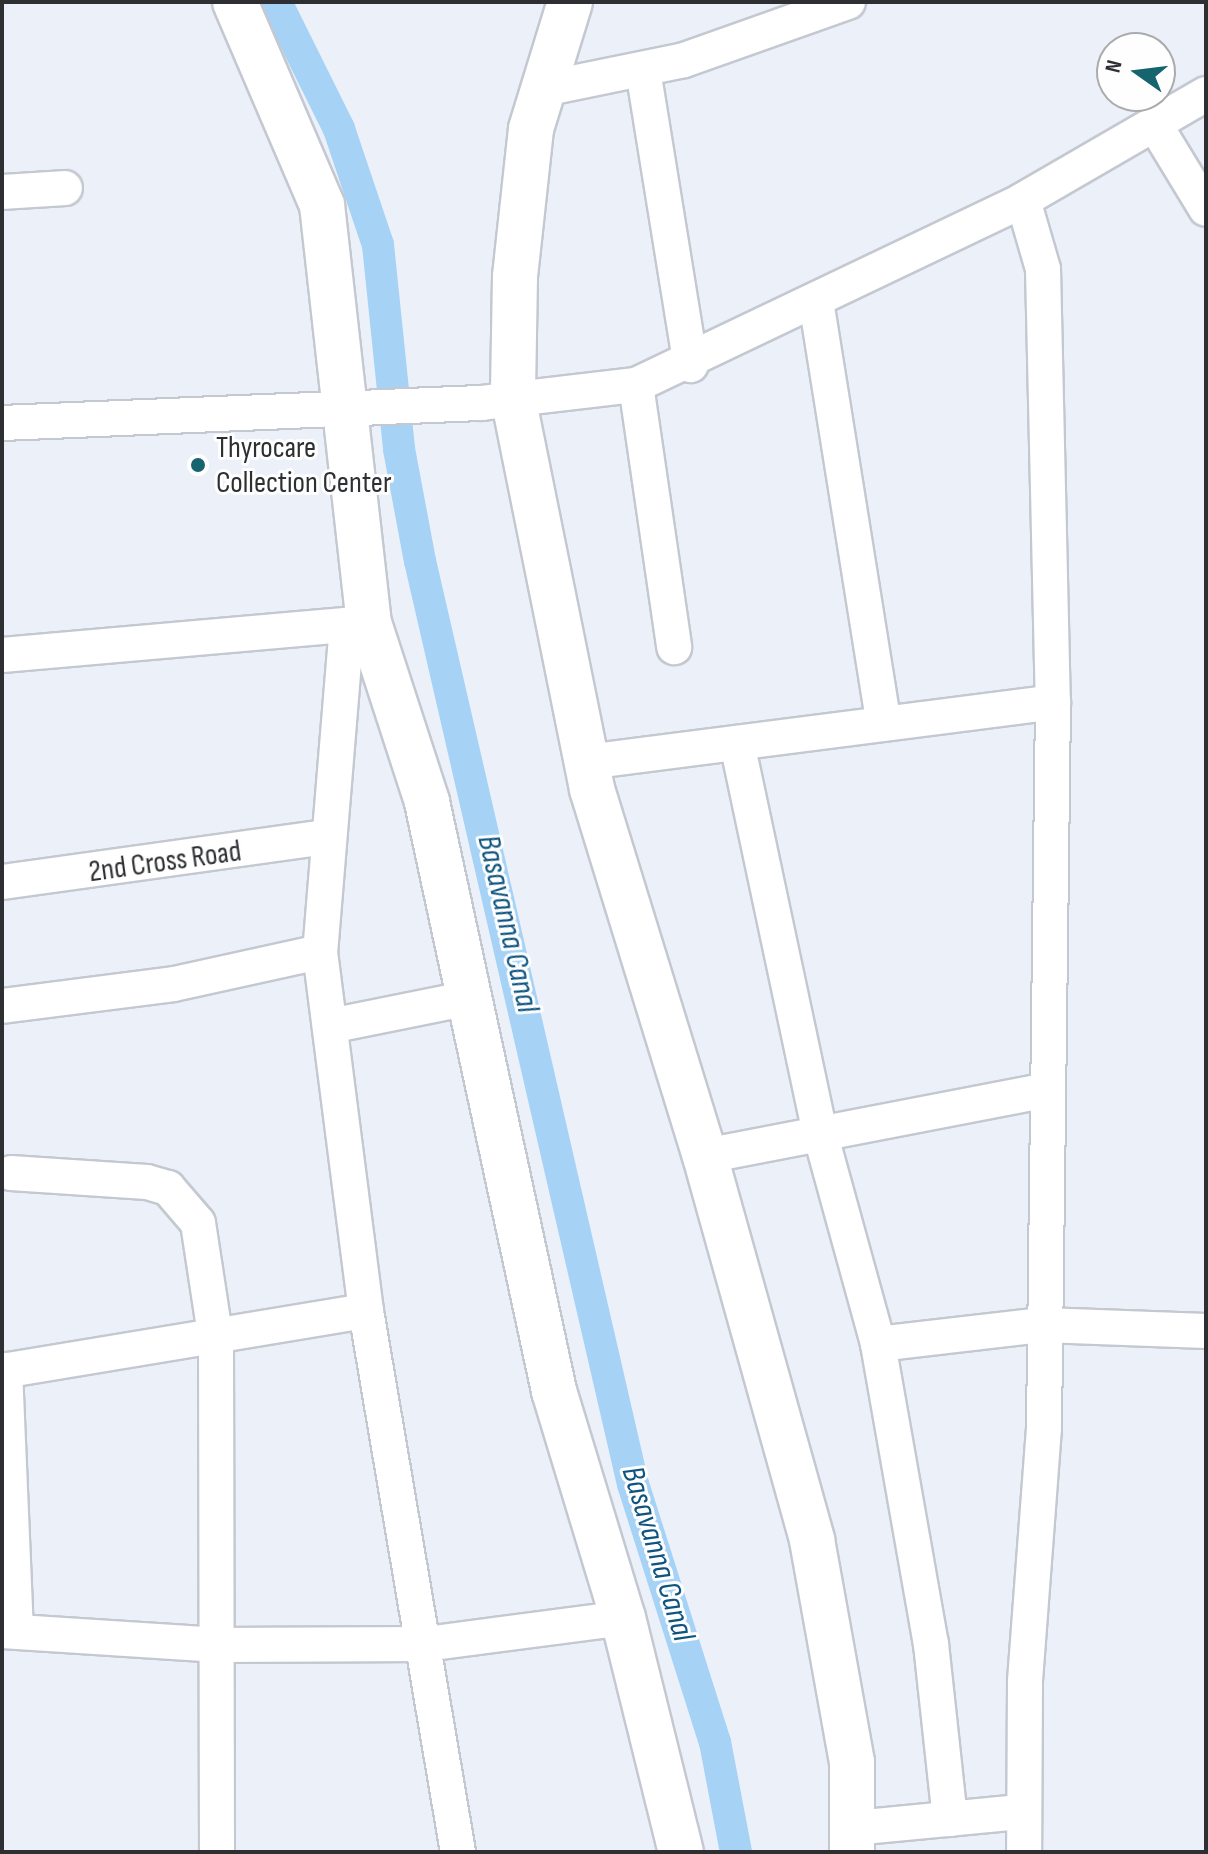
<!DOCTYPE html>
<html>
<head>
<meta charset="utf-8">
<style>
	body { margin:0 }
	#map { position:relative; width:1208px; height:1854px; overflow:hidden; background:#ecf1f9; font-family:"Sofia Sans Condensed",sans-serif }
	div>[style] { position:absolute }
	.canal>* { height:32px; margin:-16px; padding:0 16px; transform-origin:16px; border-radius:16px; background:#a6d2f6 }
	.roads { filter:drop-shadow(2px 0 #c4c8d1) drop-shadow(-2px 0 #c4c8d1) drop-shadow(0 2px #c4c8d1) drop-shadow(0 -2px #c4c8d1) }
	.minor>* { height:34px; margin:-17px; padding:0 17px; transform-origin:17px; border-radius:17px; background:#fff }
	.tertiary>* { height:44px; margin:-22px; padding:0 22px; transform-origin:22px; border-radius:22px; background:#fff }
	.dots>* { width:22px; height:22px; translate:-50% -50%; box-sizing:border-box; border:4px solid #fefefe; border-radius:50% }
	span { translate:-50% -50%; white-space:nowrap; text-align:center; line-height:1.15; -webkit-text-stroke:6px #fefefe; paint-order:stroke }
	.poi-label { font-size:30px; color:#2d2f32 }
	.left { translate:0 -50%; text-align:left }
	.street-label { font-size:30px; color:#2d2f32 }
	.water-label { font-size:32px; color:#0e5480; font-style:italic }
	.frame { position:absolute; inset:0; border:4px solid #2d2f32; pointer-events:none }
	.north { position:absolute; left:1096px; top:32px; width:80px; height:80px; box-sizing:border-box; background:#fefefe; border:2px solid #aaabac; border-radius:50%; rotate:284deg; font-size:22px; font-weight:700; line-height:32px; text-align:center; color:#2d2f32 }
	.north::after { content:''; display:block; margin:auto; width:28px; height:36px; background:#16646d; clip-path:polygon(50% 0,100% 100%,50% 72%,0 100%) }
</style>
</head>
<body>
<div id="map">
	<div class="canal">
		<i style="left:276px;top:2px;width:142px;rotate:63.6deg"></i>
		<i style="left:339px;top:129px;width:122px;rotate:71.4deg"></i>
		<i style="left:378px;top:245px;width:205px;rotate:84.1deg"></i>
		<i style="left:399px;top:449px;width:114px;rotate:79.4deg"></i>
		<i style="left:420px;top:561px;width:947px;rotate:77.01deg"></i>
		<i style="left:633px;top:1484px;width:271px;rotate:72.4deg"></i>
		<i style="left:715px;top:1742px;width:112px;rotate:79.2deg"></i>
	</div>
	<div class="roads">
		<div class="minor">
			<i style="left:643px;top:70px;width:299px;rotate:80.8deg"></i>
			<i style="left:543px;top:89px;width:144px;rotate:-11.6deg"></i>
			<i style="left:684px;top:60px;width:174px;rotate:-19.5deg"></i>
			<i style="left:1155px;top:125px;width:98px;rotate:58.7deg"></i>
			<i style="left:2px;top:192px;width:63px;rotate:-3.6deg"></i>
			<i style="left:1023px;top:200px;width:72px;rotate:73.8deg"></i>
			<i style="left:1043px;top:269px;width:433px;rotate:88.7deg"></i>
			<i style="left:1053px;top:702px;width:726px;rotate:90.71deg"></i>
			<i style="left:1044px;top:1428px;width:255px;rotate:94.3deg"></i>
			<i style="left:1025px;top:1682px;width:170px;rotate:90.3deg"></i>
			<i style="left:816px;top:301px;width:428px;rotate:80.9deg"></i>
			<i style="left:636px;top:385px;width:265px;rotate:81.7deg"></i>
			<i style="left:2px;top:423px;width:480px;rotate:-2.4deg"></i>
			<i style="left:482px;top:403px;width:155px;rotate:-6.7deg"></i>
			<i style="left:636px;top:385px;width:429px;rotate:-25.5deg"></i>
			<i style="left:1023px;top:200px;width:211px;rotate:-30.1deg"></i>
			<i style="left:347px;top:625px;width:328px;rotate:94.7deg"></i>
			<i style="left:320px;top:952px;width:362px;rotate:82.7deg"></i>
			<i style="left:366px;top:1311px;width:549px;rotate:80.35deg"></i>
			<i style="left:2px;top:655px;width:367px;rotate:-5deg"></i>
			<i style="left:737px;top:743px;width:399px;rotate:78deg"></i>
			<i style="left:820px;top:1133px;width:219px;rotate:74.6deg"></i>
			<i style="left:878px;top:1344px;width:305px;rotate:80deg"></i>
			<i style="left:931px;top:1644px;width:176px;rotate:83.8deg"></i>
			<i style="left:587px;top:762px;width:470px;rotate:-7.3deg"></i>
			<i style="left:2px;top:882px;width:329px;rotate:-7.9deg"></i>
			<i style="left:2px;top:1006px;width:173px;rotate:-7.3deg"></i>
			<i style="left:174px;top:984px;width:149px;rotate:-12.4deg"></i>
			<i style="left:330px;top:1026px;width:142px;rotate:-11.4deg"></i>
			<i style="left:705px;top:1156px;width:349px;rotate:-10.9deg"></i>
			<i style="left:11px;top:1173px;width:136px;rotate:3.8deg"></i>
			<i style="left:147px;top:1182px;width:22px;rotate:16deg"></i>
			<i style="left:168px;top:1188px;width:46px;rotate:49.4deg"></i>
			<i style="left:198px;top:1223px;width:118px;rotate:81.3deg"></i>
			<i style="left:216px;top:1340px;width:512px;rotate:89.89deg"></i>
			<i style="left:878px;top:1344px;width:166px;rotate:-6.6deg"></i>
			<i style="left:1043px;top:1325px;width:163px;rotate:2.1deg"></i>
			<i style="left:5px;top:1370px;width:261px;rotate:87.6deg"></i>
			<i style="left:2px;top:1371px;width:369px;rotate:-9.4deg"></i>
			<i style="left:2px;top:1631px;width:214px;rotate:3.7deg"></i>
			<i style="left:216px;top:1645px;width:210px;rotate:-0.3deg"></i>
			<i style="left:426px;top:1644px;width:199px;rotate:-7.5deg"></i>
			<i style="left:854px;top:1828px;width:168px;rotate:-5.5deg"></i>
		</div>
		<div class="tertiary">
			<i style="left:235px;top:2px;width:221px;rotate:66.8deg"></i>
			<i style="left:322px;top:205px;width:421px;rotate:83.6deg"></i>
			<i style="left:369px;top:623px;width:188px;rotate:72deg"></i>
			<i style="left:427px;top:802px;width:603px;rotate:77.83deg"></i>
			<i style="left:554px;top:1391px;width:237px;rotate:73.1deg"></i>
			<i style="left:623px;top:1618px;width:241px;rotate:76.1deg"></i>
			<i style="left:570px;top:2px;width:133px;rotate:107.1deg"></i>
			<i style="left:531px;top:129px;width:149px;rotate:96.2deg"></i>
			<i style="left:515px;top:277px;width:120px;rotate:91deg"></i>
			<i style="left:513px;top:397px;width:400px;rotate:78.6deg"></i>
			<i style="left:592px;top:789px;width:384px;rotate:72.9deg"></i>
			<i style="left:705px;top:1156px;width:399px;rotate:74.4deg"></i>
			<i style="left:812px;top:1540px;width:226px;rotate:79.8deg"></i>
			<i style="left:852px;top:1762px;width:90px;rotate:90deg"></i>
		</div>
	</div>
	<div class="dots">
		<i style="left:198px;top:465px;background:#16646d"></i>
	</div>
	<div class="poi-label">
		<span class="left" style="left:216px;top:465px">Thyrocare<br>Collection Center</span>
	</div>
	<div class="street-label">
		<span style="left:165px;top:862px;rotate:-8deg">2nd Cross Road</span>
	</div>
	<div class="water-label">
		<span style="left:507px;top:924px;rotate:77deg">Basavanna Canal</span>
		<span style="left:657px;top:1554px;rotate:73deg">Basavanna Canal</span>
	</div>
	<div class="frame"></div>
	<div class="north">N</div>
</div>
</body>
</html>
